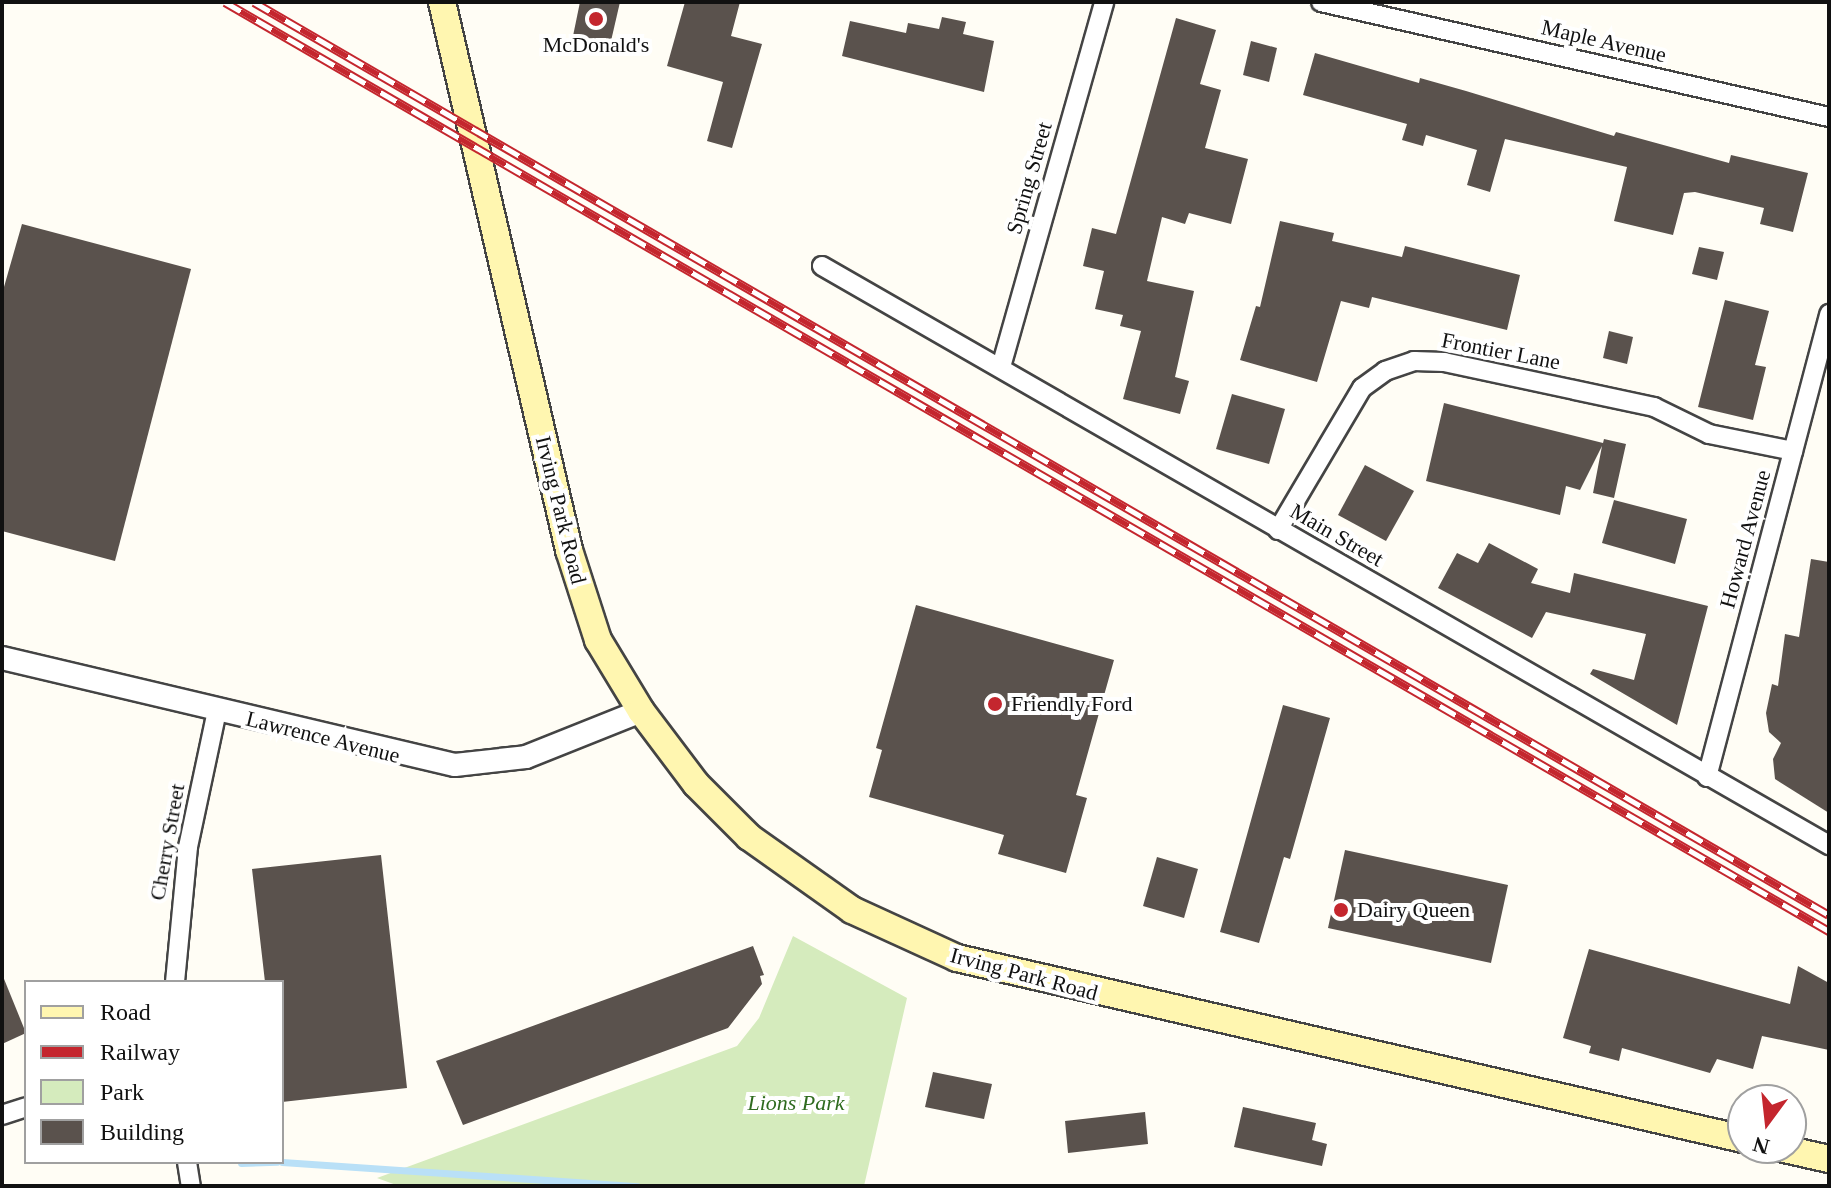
<!DOCTYPE html>
<html>
<head>
<meta charset="utf-8">
<style>
	body { margin:0 }
	#map { position:relative; width:1831px; height:1188px; overflow:hidden; background:#fffdf5; font-family:Georgia,serif }
	div>[style] { position:absolute }
	.green>* { inset:0; background:#d5ebbd }
	.stream>* { height:7px; margin:-3.5px; padding:0 3.5px; transform-origin:3.5px; border-radius:3.5px; background:#b9e0f7 }
	.building>* { inset:0; background:#5a524d }
	.roads { filter:drop-shadow(2px 0 #444) drop-shadow(-2px 0 #444) drop-shadow(0 2px #444) drop-shadow(0 -2px #444) }
	.minor>* { height:18px; margin:-9px; padding:0 9px; transform-origin:9px; border-radius:9px; background:#fff }
	.tertiary>* { height:22px; margin:-11px; padding:0 11px; transform-origin:11px; border-radius:11px; background:#fff }
	.secondary>* { height:26px; margin:-13px; padding:0 13px; transform-origin:13px; border-radius:13px; background:#fff6b0 }
	.rail>* { height:9px; margin-top:-4.5px; transform-origin:0; background:repeating-linear-gradient(90deg,#fff 0 18px,#c4262e 0 36px); box-sizing:border-box; border-block:2px solid #c4262e }
	.dots>* { width:22px; height:22px; translate:-50% -50%; box-sizing:border-box; border:4px solid #fff; border-radius:50% }
	span { translate:-50% -50%; white-space:nowrap; text-align:center; line-height:1.15; -webkit-text-stroke:8px #fff; paint-order:stroke }
	.street-label { font-size:22px; color:#111 }
	.poi-label { font-size:22px; color:#111 }
	.left { translate:0 -50%; text-align:left }
	.park-label { font-size:22px; color:#2f6b1f; font-style:italic }
	.frame { position:absolute; inset:0; border:4px solid #111; pointer-events:none }
	.legend { position:absolute; left:24px; top:980px; width:260px; height:184px; box-sizing:border-box; background:#fff; border:2px solid #a0a0a0; margin:0; padding:10px 14px; list-style:none; font-size:24px; color:#111 }
	.legend li { display:flex; align-items:center; gap:16px; height:40px }
	.legend b { width:40px; border:2px solid #a0a0a0 }
	.north { position:absolute; left:1727px; top:1084px; width:80px; height:80px; box-sizing:border-box; background:#fff; border:2px solid #a0a0a0; border-radius:50%; rotate:195deg; font-size:22px; font-weight:700; line-height:32px; text-align:center; color:#111 }
	.north::after { content:''; display:block; margin:auto; width:28px; height:36px; background:#c4262e; clip-path:polygon(50% 0,100% 100%,50% 72%,0 100%) }
</style>
</head>
<body>
<div id="map">
	<div class="green">
		<i style="clip-path:polygon(793px 936px,907px 998px,864px 1186px,399px 1186px,377px 1178px,737px 1046px,759px 1018px)"></i>
	</div>
	<div class="stream">
		<i style="left:282px;top:1162px;width:356px;rotate:3.9deg"></i>
		<i style="left:241px;top:1163px;width:36px;rotate:-2deg"></i>
	</div>
	<div class="building">
		<i style="clip-path:polygon(580px 2px,620px 2px,611px 41px,573px 36px)"></i>
		<i style="clip-path:polygon(685px 2px,740px 2px,731px 36px,762px 44px,732px 148px,707px 141px,723px 82px,667px 66px)"></i>
		<i style="clip-path:polygon(942px 17px,966px 22px,963px 34px,994px 41px,984px 92px,842px 56px,850px 21px,906px 33px,908px 23px,939px 29px)"></i>
		<i style="clip-path:polygon(1176px 18px,1216px 30px,1200px 84px,1221px 90px,1205px 148px,1248px 159px,1231px 224px,1189px 213px,1185px 224px,1162px 217px,1147px 281px,1194px 291px,1175px 377px,1189px 381px,1180px 414px,1123px 399px,1141px 331px,1120px 326px,1123px 315px,1095px 309px,1104px 271px,1083px 266px,1092px 228px,1116px 234px)"></i>
		<i style="clip-path:polygon(1251px 41px,1277px 48px,1269px 82px,1243px 75px)"></i>
		<i style="clip-path:polygon(1315px 53px,1419px 83px,1420px 78px,1466px 91px,1614px 136px,1616px 132px,1729px 163px,1731px 155px,1808px 173px,1793px 232px,1760px 224px,1764px 208px,1695px 192px,1684px 193px,1673px 235px,1614px 221px,1627px 167px,1505px 139px,1490px 192px,1467px 185px,1477px 150px,1426px 135px,1423px 146px,1402px 140px,1407px 124px,1303px 95px)"></i>
		<i style="clip-path:polygon(1280px 221px,1334px 233px,1332px 241px,1402px 257px,1405px 246px,1520px 275px,1507px 330px,1372px 297px,1369px 308px,1341px 301px,1317px 382px,1240px 360px,1256px 306px,1260px 307px)"></i>
		<i style="clip-path:polygon(22px 224px,191px 269px,115px 561px,2px 531px,2px 294px)"></i>
		<i style="clip-path:polygon(1699px 247px,1724px 252px,1717px 280px,1692px 274px)"></i>
		<i style="clip-path:polygon(1725px 300px,1769px 311px,1755px 365px,1766px 367px,1753px 420px,1698px 407px)"></i>
		<i style="clip-path:polygon(1609px 331px,1633px 337px,1627px 364px,1603px 358px)"></i>
		<i style="clip-path:polygon(1232px 394px,1285px 409px,1269px 464px,1216px 449px)"></i>
		<i style="clip-path:polygon(1444px 403px,1603px 443px,1604px 439px,1626px 444px,1614px 498px,1593px 493px,1602px 446px,1580px 490px,1566px 486px,1560px 515px,1426px 481px)"></i>
		<i style="clip-path:polygon(1365px 465px,1414px 491px,1386px 541px,1338px 515px)"></i>
		<i style="clip-path:polygon(1614px 500px,1687px 519px,1675px 564px,1602px 543px)"></i>
		<i style="clip-path:polygon(1489px 543px,1538px 569px,1531px 583px,1570px 593px,1574px 573px,1708px 606px,1677px 725px,1590px 674px,1593px 669px,1634px 680px,1646px 634px,1546px 612px,1532px 638px,1438px 588px,1457px 553px,1478px 563px)"></i>
		<i style="clip-path:polygon(1811px 559px,1829px 562px,1829px 813px,1775px 779px,1773px 759px,1781px 743px,1769px 732px,1766px 713px,1772px 684px,1778px 686px,1785px 634px,1799px 637px)"></i>
		<i style="clip-path:polygon(916px 605px,1114px 660px,1076px 795px,1087px 798px,1066px 873px,998px 854px,1004px 835px,869px 797px,882px 750px,876px 748px)"></i>
		<i style="clip-path:polygon(1283px 705px,1330px 718px,1290px 859px,1284px 857px,1259px 943px,1220px 932px)"></i>
		<i style="clip-path:polygon(1345px 850px,1508px 885px,1491px 963px,1328px 928px)"></i>
		<i style="clip-path:polygon(381px 855px,407px 1088px,282px 1102px,282px 982px,265px 982px,252px 869px)"></i>
		<i style="clip-path:polygon(1157px 857px,1198px 869px,1184px 918px,1143px 906px)"></i>
		<i style="clip-path:polygon(753px 946px,764px 975px,760px 976px,762px 984px,728px 1028px,463px 1125px,436px 1061px)"></i>
		<i style="clip-path:polygon(1589px 949px,1790px 1004px,1798px 966px,1829px 983px,1829px 1050px,1762px 1036px,1753px 1069px,1717px 1059px,1710px 1073px,1622px 1048px,1619px 1061px,1589px 1053px,1591px 1046px,1563px 1038px)"></i>
		<i style="clip-path:polygon(2px 974px,26px 1033px,2px 1044px)"></i>
		<i style="clip-path:polygon(933px 1072px,992px 1084px,984px 1119px,925px 1107px)"></i>
		<i style="clip-path:polygon(1243px 1107px,1316px 1123px,1312px 1140px,1327px 1144px,1322px 1166px,1234px 1147px)"></i>
		<i style="clip-path:polygon(1145px 1112px,1148px 1144px,1068px 1153px,1065px 1121px)"></i>
	</div>
	<div class="roads">
		<div class="minor">
			<i style="left:1321px;top:2px;width:521px;rotate:12.76deg"></i>
			<i style="left:822px;top:266px;width:1162px;rotate:29.9deg"></i>
			<i style="left:1001px;top:367px;width:379px;rotate:-74.2deg"></i>
			<i style="left:1278px;top:530px;width:165px;rotate:-59.4deg"></i>
			<i style="left:1362px;top:388px;width:29px;rotate:-36deg"></i>
			<i style="left:1385px;top:371px;width:31px;rotate:-19deg"></i>
			<i style="left:1414px;top:361px;width:30px;rotate:2deg"></i>
			<i style="left:1444px;top:362px;width:215px;rotate:12.1deg"></i>
			<i style="left:1654px;top:407px;width:61px;rotate:26.1deg"></i>
			<i style="left:1709px;top:434px;width:86px;rotate:11.4deg"></i>
			<i style="left:1707px;top:777px;width:479px;rotate:-75.2deg"></i>
			<i style="left:175px;top:982px;width:136px;rotate:-84.5deg"></i>
			<i style="left:188px;top:847px;width:139px;rotate:-78deg"></i>
			<i style="left:2px;top:1115px;width:25px;rotate:-18deg"></i>
			<i style="left:187px;top:1162px;width:24px;rotate:81deg"></i>
		</div>
		<div class="tertiary">
			<i style="left:2px;top:658px;width:465px;rotate:13.3deg"></i>
			<i style="left:455px;top:765px;width:71px;rotate:-6.4deg"></i>
			<i style="left:526px;top:757px;width:124px;rotate:-21.8deg"></i>
		</div>
		<div class="secondary">
			<i style="left:442px;top:2px;width:563px;rotate:76.95deg"></i>
			<i style="left:569px;top:550px;width:95px;rotate:72.1deg"></i>
			<i style="left:598px;top:640px;width:83px;rotate:58.8deg"></i>
			<i style="left:641px;top:711px;width:91px;rotate:53deg"></i>
			<i style="left:696px;top:784px;width:75px;rotate:45deg"></i>
			<i style="left:749px;top:837px;width:126px;rotate:35.3deg"></i>
			<i style="left:852px;top:910px;width:115px;rotate:24.6deg"></i>
			<i style="left:957px;top:958px;width:807px;rotate:12.97deg"></i>
			<i style="left:1780px;top:1148px;width:50px;rotate:12.7deg"></i>
		</div>
	</div>
	<div class="rail">
		<i style="left:225px;top:2px;width:1854px;rotate:30.08deg"></i>
		<i style="left:254px;top:2px;width:1820px;rotate:30.1deg"></i>
	</div>
	<div class="dots">
		<i style="left:596px;top:19px;background:#c4262e"></i>
		<i style="left:995px;top:704px;background:#c4262e"></i>
		<i style="left:1341px;top:910px;background:#c4262e"></i>
	</div>
	<div class="street-label">
		<span style="left:1604px;top:41px;rotate:13deg">Maple Avenue</span>
		<span style="left:1029px;top:178px;rotate:-74deg">Spring Street</span>
		<span style="left:1501px;top:351px;rotate:11deg">Frontier Lane</span>
		<span style="left:561px;top:510px;rotate:76deg">Irving Park Road</span>
		<span style="left:1337px;top:535px;rotate:30deg">Main Street</span>
		<span style="left:1745px;top:539px;rotate:-75deg">Howard Avenue</span>
		<span style="left:323px;top:737px;rotate:14deg">Lawrence Avenue</span>
		<span style="left:167px;top:842px;rotate:-80deg">Cherry Street</span>
		<span style="left:1024px;top:974px;rotate:15deg">Irving Park Road</span>
	</div>
	<div class="poi-label">
		<span style="left:596px;top:45px">McDonald's</span>
		<span class="left" style="left:1011px;top:704px">Friendly Ford</span>
		<span class="left" style="left:1357px;top:910px">Dairy Queen</span>
	</div>
	<div class="park-label">
		<span style="left:796px;top:1103px">Lions Park</span>
	</div>
	<div class="frame"></div>
	<ul class="legend">
	<li><b style="height:10px;background:#fff6b0"></b>Road</li>
	<li><b style="height:10px;background:#c4262e"></b>Railway</li>
	<li><b style="height:22px;background:#d5ebbd"></b>Park</li>
	<li><b style="height:22px;background:#5a524d"></b>Building</li>
	</ul>
	<div class="north">N</div>
</div>
</body>
</html>
